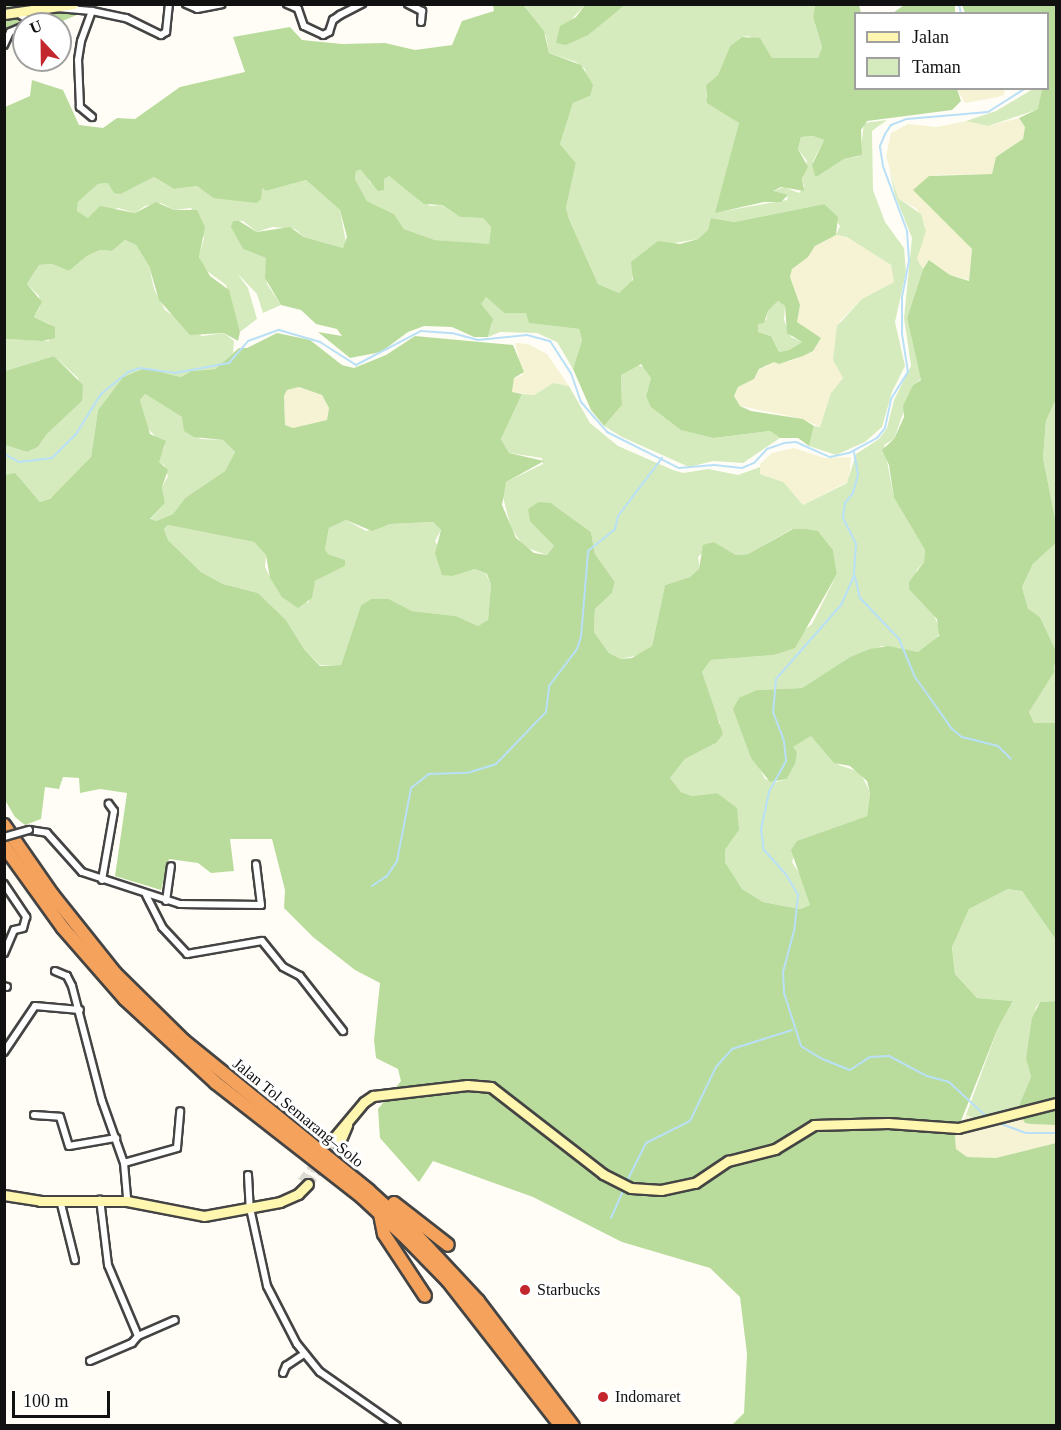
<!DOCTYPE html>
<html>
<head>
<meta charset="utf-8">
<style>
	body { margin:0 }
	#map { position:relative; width:1061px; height:1430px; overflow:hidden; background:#fffdf5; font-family:Georgia,serif }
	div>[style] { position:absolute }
	.farmland>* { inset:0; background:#f6f3d4 }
	.green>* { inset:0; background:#d5ebbd }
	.forest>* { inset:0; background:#b9dc9c }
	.stream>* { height:2px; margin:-1px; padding:0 1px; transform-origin:1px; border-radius:1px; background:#b9e0f7 }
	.secondary-tunnel>* { height:9px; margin-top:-4.5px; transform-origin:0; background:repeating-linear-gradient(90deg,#dbdad3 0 9px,transparent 0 13.5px) }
	.roads { filter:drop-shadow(2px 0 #444) drop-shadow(-2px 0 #444) drop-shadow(0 2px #444) drop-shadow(0 -2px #444) }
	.street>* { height:6px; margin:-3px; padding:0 3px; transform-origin:3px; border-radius:3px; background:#fff }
	.secondary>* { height:9px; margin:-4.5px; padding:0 4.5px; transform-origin:4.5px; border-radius:4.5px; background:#fff6b0 }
	.highway>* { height:12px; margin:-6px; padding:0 6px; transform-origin:6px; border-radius:6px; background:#f5a25d }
	.bridges { filter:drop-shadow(2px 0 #444) drop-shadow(-2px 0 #444) drop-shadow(0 2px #444) drop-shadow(0 -2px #444) }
	.street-bridge>* { height:6px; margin:-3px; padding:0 3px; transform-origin:3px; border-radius:3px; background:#fff }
	.dots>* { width:16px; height:16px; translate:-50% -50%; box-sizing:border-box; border:3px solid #fff; border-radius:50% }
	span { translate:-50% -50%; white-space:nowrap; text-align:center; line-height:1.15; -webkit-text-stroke:6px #fff; paint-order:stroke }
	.street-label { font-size:16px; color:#111 }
	.poi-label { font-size:16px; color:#111 }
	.left { translate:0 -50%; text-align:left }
	.frame { position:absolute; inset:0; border:6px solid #111; pointer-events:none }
	.legend { position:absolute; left:854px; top:12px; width:195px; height:78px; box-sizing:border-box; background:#fff; border:2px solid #a0a0a0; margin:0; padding:8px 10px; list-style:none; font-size:18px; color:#111 }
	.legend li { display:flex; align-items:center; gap:12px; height:30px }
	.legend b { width:30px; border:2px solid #a0a0a0 }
	.north { position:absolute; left:12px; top:12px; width:60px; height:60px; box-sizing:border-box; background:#fff; border:2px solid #a0a0a0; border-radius:50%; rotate:338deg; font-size:16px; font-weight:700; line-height:24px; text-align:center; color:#111 }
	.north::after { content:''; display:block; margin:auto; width:21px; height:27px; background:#c4262e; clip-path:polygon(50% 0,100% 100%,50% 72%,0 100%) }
	.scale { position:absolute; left:12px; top:1391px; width:98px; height:27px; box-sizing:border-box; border:3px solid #111; border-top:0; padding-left:8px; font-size:18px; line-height:21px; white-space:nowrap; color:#111; -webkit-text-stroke:4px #fff; paint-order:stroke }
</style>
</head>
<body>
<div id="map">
	<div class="farmland">
		<i style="clip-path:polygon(957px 89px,1004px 88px,1005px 89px,1004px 95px,998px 97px,965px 103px)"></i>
		<i style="clip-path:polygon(1019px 118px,1025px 127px,1023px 139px,996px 157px,992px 174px,935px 175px,925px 202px,972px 249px,969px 280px,950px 275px,930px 260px,923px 269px,917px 259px,925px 225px,917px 209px,898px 198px,886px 156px,891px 133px,908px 124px,937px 127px,966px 121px,988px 126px)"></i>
		<i style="clip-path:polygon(836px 235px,847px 237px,891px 265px,894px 282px,862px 299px,840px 321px,834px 354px,843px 378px,831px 393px,820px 427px,803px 419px,740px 406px,734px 396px,738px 387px,754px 379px,759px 370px,774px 362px,791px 361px,813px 351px,821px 338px,796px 322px,798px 299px,790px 277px,792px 269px,808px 257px,815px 246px)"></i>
		<i style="clip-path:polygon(515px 343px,528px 344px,547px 354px,569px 386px,553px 383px,534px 395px,512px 392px,514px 378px,523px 375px)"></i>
		<i style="clip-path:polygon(299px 387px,322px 395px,329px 408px,327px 420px,293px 428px,285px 425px,284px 396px,287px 390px)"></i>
		<i style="clip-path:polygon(794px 448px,825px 458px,851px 457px,849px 481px,803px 505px,780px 481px,760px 474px,760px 464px,772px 453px)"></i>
		<i style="clip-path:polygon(1017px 1110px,1025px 1123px,1056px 1125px,1056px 1143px,996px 1158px,967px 1157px,956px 1149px,955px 1136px,966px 1115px,973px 1118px)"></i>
	</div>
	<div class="green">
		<i style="clip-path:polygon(523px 5px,585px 5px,570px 21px,607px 19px,625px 5px,815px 5px,813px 17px,822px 47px,818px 58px,772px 58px,763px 43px,748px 36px,742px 37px,730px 46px,718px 75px,706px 85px,706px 97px,739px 123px,718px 207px,724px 211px,787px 200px,788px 195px,776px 195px,773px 191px,784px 187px,799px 193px,804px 186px,802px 178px,807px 161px,798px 149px,801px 137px,813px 136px,824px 140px,813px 161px,815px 176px,818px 176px,844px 159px,860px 156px,864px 123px,887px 120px,872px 131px,873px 190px,885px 222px,904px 248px,906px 272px,895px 322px,905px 366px,892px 392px,882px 427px,865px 442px,836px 455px,809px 446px,814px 426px,820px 427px,831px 393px,843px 378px,833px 360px,837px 326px,862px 299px,894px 282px,891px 265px,847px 237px,836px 235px,840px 226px,824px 204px,734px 222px,712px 218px,708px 230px,698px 239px,675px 243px,633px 274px,631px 286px,619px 293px,598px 284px,569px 219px,566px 208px,576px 163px,560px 144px,573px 103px,590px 96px,585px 69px,576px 62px,549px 53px,546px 36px)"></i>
		<i style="clip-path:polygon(1033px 89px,1042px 89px,1039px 109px,988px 126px,966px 121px,996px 111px)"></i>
		<i style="clip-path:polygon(889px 169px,898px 198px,921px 214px,926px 231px,917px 259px,923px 269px,907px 318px,921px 379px,913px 385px,894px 439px,884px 445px,894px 498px,925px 550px,924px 562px,916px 571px,940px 630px,936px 642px,918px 652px,882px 646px,850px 657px,802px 688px,757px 690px,743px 735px,765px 779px,776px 782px,787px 779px,795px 764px,792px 747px,811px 736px,839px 765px,860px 772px,870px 792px,867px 816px,798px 841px,792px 862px,805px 882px,810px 905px,800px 909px,763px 902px,742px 889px,725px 862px,725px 850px,739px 830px,717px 793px,692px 796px,681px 792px,670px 778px,685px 759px,716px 743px,720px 723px,707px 694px,702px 672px,711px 660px,773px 655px,812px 624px,837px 574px,833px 550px,818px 531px,792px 529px,748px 554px,736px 555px,714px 542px,698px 557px,700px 569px,690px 577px,665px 585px,652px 646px,644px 654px,621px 659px,609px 653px,594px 632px,595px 609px,612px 593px,615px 582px,595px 554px,591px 532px,551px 503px,538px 529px,554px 546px,547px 555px,524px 547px,511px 528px,502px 493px,506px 482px,543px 464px,542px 458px,509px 453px,501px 439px,522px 394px,534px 395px,553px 383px,569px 386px,590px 423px,618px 446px,673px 470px,683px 473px,708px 469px,738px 475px,760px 467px,760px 474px,783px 482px,803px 505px,847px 483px,856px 454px,879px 439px,887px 428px,894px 400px,911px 366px,904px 318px,912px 238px,895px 195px)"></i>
		<i style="clip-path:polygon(361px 170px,366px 172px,370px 183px,389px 176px,430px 206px,441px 205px,460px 217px,483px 218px,491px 227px,489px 245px,435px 240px,404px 229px,394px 214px,367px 201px,355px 179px,356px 171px)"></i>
		<i style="clip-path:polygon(154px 177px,174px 189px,197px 186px,213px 198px,261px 187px,266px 191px,306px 180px,340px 210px,346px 243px,343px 248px,304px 237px,295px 229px,272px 227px,257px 232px,243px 221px,234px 221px,232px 227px,243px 249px,266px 258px,267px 284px,281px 305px,263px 313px,257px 294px,237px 273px,248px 288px,257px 319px,240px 332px,226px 285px,203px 268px,199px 256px,204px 238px,191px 208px,174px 210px,161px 203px,145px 206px,135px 213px,118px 208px,88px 218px,77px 211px,78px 202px,98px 184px,108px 183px,121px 194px)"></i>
		<i style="clip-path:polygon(125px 240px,136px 245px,149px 266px,154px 289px,165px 310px,202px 336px,224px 333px,234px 341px,233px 353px,215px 369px,191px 371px,181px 377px,145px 368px,123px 377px,98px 410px,91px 457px,57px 495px,40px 502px,15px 474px,5px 475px,5px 445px,27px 452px,38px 447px,46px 435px,82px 401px,78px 378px,54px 356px,5px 371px,4px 339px,49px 341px,50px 324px,34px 317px,40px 307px,39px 296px,27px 284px,39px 265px,52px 264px,69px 271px,87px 256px,100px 250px,112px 251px)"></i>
		<i style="clip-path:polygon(486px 297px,504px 313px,526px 313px,530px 323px,579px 329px,582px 340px,573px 369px,557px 342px,537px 333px,500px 332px,488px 337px,492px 324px,480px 304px)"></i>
		<i style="clip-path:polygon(778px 301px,785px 306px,784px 320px,791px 337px,802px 342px,789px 350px,779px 352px,771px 336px,758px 332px,758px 324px,766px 320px,768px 311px)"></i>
		<i style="clip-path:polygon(635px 364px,646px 368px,651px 378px,646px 396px,714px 438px,770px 431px,780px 438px,743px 463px,713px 461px,689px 467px,622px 437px,604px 426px,622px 405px,621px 375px)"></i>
		<i style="clip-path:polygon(145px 394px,182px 417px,200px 439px,223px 440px,235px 452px,225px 471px,185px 498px,173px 514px,156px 521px,150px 520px,165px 503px,162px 487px,168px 476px,164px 465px,158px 462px,165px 446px,148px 429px,140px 400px)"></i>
		<i style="clip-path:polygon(1056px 399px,1055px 457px,1056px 523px,1043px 458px,1046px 421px)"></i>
		<i style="clip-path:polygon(346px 520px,366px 531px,390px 524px,433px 522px,441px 530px,435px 541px,453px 576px,475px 569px,486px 574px,491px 585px,488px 621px,478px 626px,456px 616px,412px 611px,389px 599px,371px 599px,361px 605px,341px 665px,320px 665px,304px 649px,286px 620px,258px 593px,223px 584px,201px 572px,168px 540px,164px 529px,168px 525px,254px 542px,266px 555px,265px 567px,273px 583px,308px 603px,315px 581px,345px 566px,345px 560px,328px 554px,325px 549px,329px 528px)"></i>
		<i style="clip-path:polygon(1056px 543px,1056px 651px,1040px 617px,1028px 610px,1022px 587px,1033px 564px)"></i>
		<i style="clip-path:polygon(1056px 667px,1056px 723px,1034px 723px,1029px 712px)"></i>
		<i style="clip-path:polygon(1008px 889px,1022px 891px,1056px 940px,1056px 1001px,1040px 1002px,1036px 1007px,1026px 1059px,1031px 1077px,1017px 1110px,973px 1118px,966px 1115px,998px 1028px,1013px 1001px,977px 998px,955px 974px,952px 946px,969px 909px)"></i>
	</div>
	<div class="forest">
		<i style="clip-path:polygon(5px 5px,101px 5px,60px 22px,24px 24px,5px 32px)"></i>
		<i style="clip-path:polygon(evenodd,493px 5px,523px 5px,544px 31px,549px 53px,581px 65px,593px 85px,590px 96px,573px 103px,560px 144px,576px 163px,566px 208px,569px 219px,598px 284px,619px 293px,633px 280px,631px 262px,658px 241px,680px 244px,698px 239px,708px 230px,711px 218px,734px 222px,824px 204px,838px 217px,836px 235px,815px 246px,808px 257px,792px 269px,790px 277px,800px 305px,797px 322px,821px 338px,813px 351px,803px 356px,779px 364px,774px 362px,759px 369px,754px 379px,738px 387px,734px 396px,740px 406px,751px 411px,803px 419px,814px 426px,809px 446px,798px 438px,780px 438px,770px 431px,714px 438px,681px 430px,651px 407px,646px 396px,651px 378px,641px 364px,621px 375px,622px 405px,604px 426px,591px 410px,573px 369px,582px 340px,579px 329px,529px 323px,526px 313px,504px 313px,486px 297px,481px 304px,493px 319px,488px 337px,474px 337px,452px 327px,424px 326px,408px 332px,381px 352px,350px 358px,318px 332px,342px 336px,337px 329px,316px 324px,301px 310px,281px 305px,265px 278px,266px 258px,243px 249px,231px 227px,233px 221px,239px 221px,257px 232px,290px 227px,304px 237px,343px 248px,347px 237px,340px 210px,306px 180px,266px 191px,262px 188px,261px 199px,257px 203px,213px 198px,197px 186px,174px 189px,154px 177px,121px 194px,114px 193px,108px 183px,98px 184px,78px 202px,77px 211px,88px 218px,100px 206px,135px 213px,156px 202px,174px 210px,197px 210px,205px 227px,199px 257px,210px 276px,229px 290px,240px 332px,238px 341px,224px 333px,190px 335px,159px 300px,149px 266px,136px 245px,125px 240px,112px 251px,100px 250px,87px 256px,69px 271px,52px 264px,39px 265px,27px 284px,42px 302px,34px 317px,55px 327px,55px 338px,43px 341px,5px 339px,5px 107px,30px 96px,32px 80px,63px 90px,79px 125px,103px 128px,117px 118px,135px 119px,180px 87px,245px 72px,233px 37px,290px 27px,302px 40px,342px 44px,385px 43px,415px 50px,452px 45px,462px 21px,494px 11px,493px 5px,361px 170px,378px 191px,384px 190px,384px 179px,389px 176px,424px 204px,442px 205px,460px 217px,483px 218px,491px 227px,489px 244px,435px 240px,404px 229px,394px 214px,367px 201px,355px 179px,356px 171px,361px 170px,493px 5px,778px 301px,785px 306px,787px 333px,802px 342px,789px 350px,779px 352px,771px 336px,758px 332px,758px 324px,764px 323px,768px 311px,778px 301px)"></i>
		<i style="clip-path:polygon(585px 5px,625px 5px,588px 35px,566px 45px,556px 43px,560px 26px,576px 17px)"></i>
		<i style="clip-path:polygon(815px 5px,859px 5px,861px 13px,856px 14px,856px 88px,957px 89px,961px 101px,952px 110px,867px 121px,861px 130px,862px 155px,844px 159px,818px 176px,815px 176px,812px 165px,824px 140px,813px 136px,801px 137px,798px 149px,808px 167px,802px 178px,804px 191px,781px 187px,773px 191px,788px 195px,781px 202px,764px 202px,715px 213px,739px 123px,707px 103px,706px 85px,718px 75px,730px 46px,742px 37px,760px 38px,772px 58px,818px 58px,822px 47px,813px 17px)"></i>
		<i style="clip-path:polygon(904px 5px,955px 5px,955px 13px,893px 13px)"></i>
		<i style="clip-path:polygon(evenodd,962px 5px,1056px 5px,1056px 399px,1046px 421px,1043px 458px,1056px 523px,1056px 543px,1033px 564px,1022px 587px,1028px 609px,1040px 617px,1056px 651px,1054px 672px,1029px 712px,1034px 723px,1056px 723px,1056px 940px,1022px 891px,1008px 889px,969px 909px,952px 947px,955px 974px,977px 998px,1013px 1001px,998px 1028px,955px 1136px,956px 1149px,967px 1157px,996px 1158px,1056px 1143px,1056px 1425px,732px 1425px,744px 1413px,747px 1354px,740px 1297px,710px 1268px,622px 1242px,533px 1197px,433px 1161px,419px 1182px,380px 1138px,378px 1109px,401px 1081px,398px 1069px,376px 1058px,374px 1040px,380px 983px,355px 970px,313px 937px,284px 908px,285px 890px,272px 839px,230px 839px,234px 871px,211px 873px,198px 863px,169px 859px,161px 890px,115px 876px,127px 793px,100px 789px,80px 793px,79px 778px,63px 777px,59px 789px,45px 787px,41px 819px,25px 825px,15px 817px,5px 800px,5px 475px,15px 473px,40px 502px,51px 498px,91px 457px,98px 410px,123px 377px,145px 368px,181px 377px,191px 371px,215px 369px,239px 348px,247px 348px,277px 333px,310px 340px,342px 365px,354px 368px,386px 355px,415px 336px,513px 345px,524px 372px,514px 378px,512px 392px,522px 394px,501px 439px,509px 453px,544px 461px,506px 482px,502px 505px,516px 538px,534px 553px,547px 555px,554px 546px,530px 521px,528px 509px,539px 502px,551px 503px,591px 532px,595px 554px,615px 582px,612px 593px,595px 609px,594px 632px,609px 653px,621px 659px,632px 658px,652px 646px,665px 585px,690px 577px,699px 569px,703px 545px,714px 542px,736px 555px,748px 554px,793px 529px,805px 529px,818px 531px,833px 550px,837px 574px,795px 648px,773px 655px,711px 660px,702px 672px,723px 734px,716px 743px,685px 759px,670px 778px,681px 792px,692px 796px,717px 793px,737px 808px,739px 830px,725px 850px,725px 862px,742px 889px,763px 902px,800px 909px,810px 905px,791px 850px,797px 841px,867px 816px,870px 793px,867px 781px,850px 766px,834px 763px,811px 736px,793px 747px,797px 752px,795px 764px,787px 779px,770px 782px,751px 758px,733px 709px,739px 698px,757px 690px,802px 688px,850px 657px,870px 649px,888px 646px,918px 652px,939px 636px,937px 619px,909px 589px,909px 582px,924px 562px,925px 550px,894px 498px,889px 465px,882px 450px,894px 439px,904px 417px,903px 406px,913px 385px,921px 380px,907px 318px,923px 269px,929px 260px,950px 275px,969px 281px,972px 249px,913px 190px,929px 176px,992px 174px,996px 157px,1023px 139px,1025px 127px,1019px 118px,1038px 109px,1042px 89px,1048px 88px,1048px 14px,965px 13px,962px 5px,299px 387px,322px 395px,329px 408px,327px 420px,293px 428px,285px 425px,284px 396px,287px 390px,299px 387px,962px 5px,145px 394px,182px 417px,184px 431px,194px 437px,223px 440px,235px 452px,225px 471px,185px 498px,173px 514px,156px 521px,150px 519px,165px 503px,162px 487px,168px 470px,159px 462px,166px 441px,150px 434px,140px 400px,145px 394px,962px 5px,346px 520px,372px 531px,390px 524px,433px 522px,441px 530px,435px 553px,442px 575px,453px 576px,475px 569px,487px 574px,491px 585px,488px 620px,478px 626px,456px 616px,412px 611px,389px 599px,371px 599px,361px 605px,341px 665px,320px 666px,304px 649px,286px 620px,258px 593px,223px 584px,201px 572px,168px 540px,164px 529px,168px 525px,254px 542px,266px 555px,270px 578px,282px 597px,298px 608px,312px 598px,315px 581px,345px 566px,345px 560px,328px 554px,325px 549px,329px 528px,346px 520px)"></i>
		<i style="clip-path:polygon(54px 356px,83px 385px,82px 401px,46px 435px,38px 447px,27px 452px,5px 445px,5px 371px)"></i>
		<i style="clip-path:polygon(1056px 1001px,1056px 1125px,1031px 1124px,1025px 1123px,1017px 1110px,1031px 1077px,1026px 1059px,1032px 1018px,1040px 1002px)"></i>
	</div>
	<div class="stream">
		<i style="left:959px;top:4px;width:10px;rotate:79deg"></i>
		<i style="left:854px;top:452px;width:23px;rotate:80deg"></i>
		<i style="left:858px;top:475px;width:19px;rotate:106deg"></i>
		<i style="left:853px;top:493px;width:13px;rotate:129deg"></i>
		<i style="left:845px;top:503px;width:15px;rotate:98deg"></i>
		<i style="left:843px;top:518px;width:29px;rotate:63deg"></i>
		<i style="left:856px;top:544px;width:32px;rotate:94deg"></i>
		<i style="left:854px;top:576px;width:32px;rotate:114deg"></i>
		<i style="left:841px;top:605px;width:98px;rotate:131.3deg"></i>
		<i style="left:776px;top:679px;width:33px;rotate:95deg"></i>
		<i style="left:773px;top:712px;width:31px;rotate:69deg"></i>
		<i style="left:784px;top:741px;width:20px;rotate:84deg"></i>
		<i style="left:786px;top:761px;width:35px;rotate:119deg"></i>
		<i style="left:769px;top:792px;width:38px;rotate:102deg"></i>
		<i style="left:761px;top:829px;width:21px;rotate:82deg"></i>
		<i style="left:764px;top:850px;width:31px;rotate:48deg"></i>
		<i style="left:785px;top:873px;width:26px;rotate:59deg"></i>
		<i style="left:798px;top:895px;width:36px;rotate:96deg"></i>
		<i style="left:794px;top:931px;width:42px;rotate:105deg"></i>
		<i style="left:783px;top:972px;width:21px;rotate:87deg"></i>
		<i style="left:784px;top:993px;width:56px;rotate:72.2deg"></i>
		<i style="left:801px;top:1046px;width:22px;rotate:32deg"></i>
		<i style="left:820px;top:1058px;width:32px;rotate:22deg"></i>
		<i style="left:850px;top:1070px;width:24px;rotate:-33deg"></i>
		<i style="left:870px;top:1057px;width:19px;rotate:-3deg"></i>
		<i style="left:889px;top:1056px;width:43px;rotate:27.8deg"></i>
		<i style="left:927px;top:1076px;width:23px;rotate:15deg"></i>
		<i style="left:949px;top:1082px;width:53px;rotate:42.7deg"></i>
		<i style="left:4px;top:454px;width:17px;rotate:28deg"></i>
		<i style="left:19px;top:462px;width:33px;rotate:-7deg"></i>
		<i style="left:52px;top:458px;width:34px;rotate:-45deg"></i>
		<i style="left:76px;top:434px;width:47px;rotate:-58deg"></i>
		<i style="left:101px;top:394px;width:35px;rotate:-39deg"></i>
		<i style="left:128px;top:372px;width:13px;rotate:-18deg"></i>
		<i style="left:140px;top:368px;width:35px;rotate:8deg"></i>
		<i style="left:175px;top:373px;width:55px;rotate:-10.5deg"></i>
		<i style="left:229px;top:363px;width:29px;rotate:-49deg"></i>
		<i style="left:248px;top:341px;width:33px;rotate:-20deg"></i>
		<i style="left:279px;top:330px;width:43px;rotate:16.3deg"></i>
		<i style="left:320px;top:342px;width:43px;rotate:32.6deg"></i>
		<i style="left:356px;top:365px;width:73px;rotate:-27.6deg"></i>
		<i style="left:421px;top:331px;width:31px;rotate:4deg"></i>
		<i style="left:452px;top:333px;width:27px;rotate:15deg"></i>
		<i style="left:478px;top:340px;width:49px;rotate:-5.8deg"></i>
		<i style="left:527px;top:335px;width:24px;rotate:15deg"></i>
		<i style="left:550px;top:341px;width:38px;rotate:57deg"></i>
		<i style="left:571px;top:373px;width:31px;rotate:71deg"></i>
		<i style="left:581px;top:402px;width:40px;rotate:49deg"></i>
		<i style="left:607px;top:432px;width:80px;rotate:26.6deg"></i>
		<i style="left:679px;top:468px;width:35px;rotate:-5deg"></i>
		<i style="left:714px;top:465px;width:28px;rotate:6deg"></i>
		<i style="left:742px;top:468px;width:13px;rotate:-23deg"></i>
		<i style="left:754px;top:463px;width:19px;rotate:-47deg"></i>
		<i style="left:767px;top:449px;width:18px;rotate:-19deg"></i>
		<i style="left:784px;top:443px;width:12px;rotate:-5deg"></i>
		<i style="left:796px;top:442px;width:37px;rotate:24deg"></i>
		<i style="left:830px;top:457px;width:19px;rotate:-12deg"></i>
		<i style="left:849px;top:453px;width:32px;rotate:-28deg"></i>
		<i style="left:877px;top:438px;width:13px;rotate:-51deg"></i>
		<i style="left:885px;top:428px;width:30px;rotate:-78deg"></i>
		<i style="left:891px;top:399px;width:32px;rotate:-58deg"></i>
		<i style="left:908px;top:372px;width:37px;rotate:-99deg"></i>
		<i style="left:902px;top:335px;width:38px;rotate:-90deg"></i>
		<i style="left:902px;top:297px;width:38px;rotate:-79deg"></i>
		<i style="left:909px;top:260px;width:29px;rotate:-94deg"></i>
		<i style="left:907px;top:231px;width:69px;rotate:-110.3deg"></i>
		<i style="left:883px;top:166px;width:20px;rotate:-99deg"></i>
		<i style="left:880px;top:146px;width:13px;rotate:-67deg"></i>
		<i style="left:885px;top:134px;width:11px;rotate:-56deg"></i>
		<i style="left:891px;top:125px;width:17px;rotate:-21deg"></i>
		<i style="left:907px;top:119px;width:81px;rotate:-4.9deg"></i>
		<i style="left:988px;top:112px;width:45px;rotate:-32.3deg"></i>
		<i style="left:855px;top:577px;width:22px;rotate:77deg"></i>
		<i style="left:860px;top:598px;width:57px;rotate:46.4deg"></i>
		<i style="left:899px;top:639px;width:41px;rotate:67.2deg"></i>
		<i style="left:915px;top:677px;width:64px;rotate:54.6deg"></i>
		<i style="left:952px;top:729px;width:13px;rotate:39deg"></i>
		<i style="left:962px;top:737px;width:37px;rotate:14deg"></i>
		<i style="left:998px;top:746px;width:18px;rotate:45deg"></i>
		<i style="left:372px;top:886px;width:18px;rotate:-34deg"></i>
		<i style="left:387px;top:876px;width:18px;rotate:-56deg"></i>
		<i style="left:397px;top:861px;width:74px;rotate:-79.1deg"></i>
		<i style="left:411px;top:788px;width:23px;rotate:-38deg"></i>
		<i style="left:429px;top:774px;width:38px;rotate:-2deg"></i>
		<i style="left:467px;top:773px;width:30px;rotate:-17deg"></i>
		<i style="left:496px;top:764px;width:72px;rotate:-46.1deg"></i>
		<i style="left:546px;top:712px;width:26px;rotate:-83deg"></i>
		<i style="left:549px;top:686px;width:46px;rotate:-52.9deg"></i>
		<i style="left:577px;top:649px;width:13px;rotate:-72deg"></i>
		<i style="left:581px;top:637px;width:86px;rotate:-85.3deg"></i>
		<i style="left:588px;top:551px;width:35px;rotate:-39deg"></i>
		<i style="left:615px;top:529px;width:13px;rotate:-77deg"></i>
		<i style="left:618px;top:516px;width:73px;rotate:-52.8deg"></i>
		<i style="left:993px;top:1121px;width:35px;rotate:20deg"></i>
		<i style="left:1026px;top:1133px;width:30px"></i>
		<i style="left:626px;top:1183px;width:45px;rotate:-63.4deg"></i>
		<i style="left:646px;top:1143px;width:49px;rotate:-26.6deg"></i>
		<i style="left:690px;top:1121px;width:60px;rotate:-64.3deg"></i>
		<i style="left:716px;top:1067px;width:24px;rotate:-48deg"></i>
		<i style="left:732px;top:1049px;width:63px;rotate:-17.6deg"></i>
		<i style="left:611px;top:1218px;width:32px;rotate:-66deg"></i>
	</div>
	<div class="secondary-tunnel">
		<i style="left:302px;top:1181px;width:52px;rotate:-53.6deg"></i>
		<i style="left:308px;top:1184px;width:51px;rotate:-52.2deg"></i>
	</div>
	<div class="roads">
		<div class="street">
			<i style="left:186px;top:4px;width:12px;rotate:24deg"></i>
			<i style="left:197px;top:9px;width:25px;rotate:-11deg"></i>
			<i style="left:287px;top:4px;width:12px;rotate:24deg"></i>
			<i style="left:298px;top:9px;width:18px;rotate:71deg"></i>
			<i style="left:304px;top:26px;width:21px;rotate:25deg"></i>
			<i style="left:323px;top:35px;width:7px;rotate:-27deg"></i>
			<i style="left:329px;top:32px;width:13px;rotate:-72deg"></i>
			<i style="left:333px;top:20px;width:9px;rotate:-36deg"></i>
			<i style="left:340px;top:15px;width:25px;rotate:-27deg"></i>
			<i style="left:408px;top:4px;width:16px;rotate:27deg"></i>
			<i style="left:422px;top:11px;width:11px;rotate:95deg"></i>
			<i style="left:57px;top:8px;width:35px;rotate:5deg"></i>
			<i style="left:16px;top:12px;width:22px;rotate:34deg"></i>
			<i style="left:4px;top:45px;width:14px;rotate:-65deg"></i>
			<i style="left:10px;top:32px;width:15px;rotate:-23deg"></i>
			<i style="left:92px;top:117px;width:16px;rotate:-140deg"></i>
			<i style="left:80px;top:107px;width:47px;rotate:-92.4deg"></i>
			<i style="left:78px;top:60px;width:19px;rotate:-81deg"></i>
			<i style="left:81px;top:41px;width:32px;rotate:-70deg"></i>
			<i style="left:92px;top:11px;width:35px;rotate:12deg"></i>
			<i style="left:126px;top:18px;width:39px;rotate:26deg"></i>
			<i style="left:161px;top:35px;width:6px;rotate:-31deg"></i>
			<i style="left:166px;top:32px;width:28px;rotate:-84deg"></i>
			<i style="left:29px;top:830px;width:18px;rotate:9deg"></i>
			<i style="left:47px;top:833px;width:52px;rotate:48.1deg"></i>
			<i style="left:82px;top:872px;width:103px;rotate:18.1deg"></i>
			<i style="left:180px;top:904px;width:81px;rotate:0.7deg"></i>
			<i style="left:261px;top:905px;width:41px;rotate:-97deg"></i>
			<i style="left:102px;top:880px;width:70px;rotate:-80.1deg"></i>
			<i style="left:114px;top:811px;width:9px;rotate:-126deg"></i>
			<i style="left:4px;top:884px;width:40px;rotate:56deg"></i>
			<i style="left:26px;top:917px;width:11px;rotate:105deg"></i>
			<i style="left:23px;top:928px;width:9px;rotate:167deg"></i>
			<i style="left:14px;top:930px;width:25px;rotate:113deg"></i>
			<i style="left:146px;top:895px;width:36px;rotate:63deg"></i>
			<i style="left:162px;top:927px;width:37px;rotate:47deg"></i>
			<i style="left:187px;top:954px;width:76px;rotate:-9.8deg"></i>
			<i style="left:262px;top:941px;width:33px;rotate:51deg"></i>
			<i style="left:283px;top:967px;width:19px;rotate:28deg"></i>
			<i style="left:300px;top:976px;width:70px;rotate:52deg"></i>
			<i style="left:166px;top:901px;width:35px;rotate:-82deg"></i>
			<i style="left:55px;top:971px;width:13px;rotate:23deg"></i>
			<i style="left:67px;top:976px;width:11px;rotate:63deg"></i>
			<i style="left:72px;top:986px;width:119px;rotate:75.4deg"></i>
			<i style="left:102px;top:1101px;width:66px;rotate:70.5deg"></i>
			<i style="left:124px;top:1163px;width:38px;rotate:85deg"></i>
			<i style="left:4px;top:986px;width:3px;rotate:18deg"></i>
			<i style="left:4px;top:1052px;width:55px;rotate:-56deg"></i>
			<i style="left:35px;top:1006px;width:45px;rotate:5.1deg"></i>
			<i style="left:34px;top:1115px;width:26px;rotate:4deg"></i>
			<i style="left:60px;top:1117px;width:30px;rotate:73deg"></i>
			<i style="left:69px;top:1146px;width:48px;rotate:-9.7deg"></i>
			<i style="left:124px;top:1163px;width:55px;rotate:-15.8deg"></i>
			<i style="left:177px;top:1148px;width:37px;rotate:-85deg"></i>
			<i style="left:248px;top:1175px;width:33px;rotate:87deg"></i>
			<i style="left:250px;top:1208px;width:80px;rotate:77.7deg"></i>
			<i style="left:267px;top:1286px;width:65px;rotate:62.7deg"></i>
			<i style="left:297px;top:1344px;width:36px;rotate:51deg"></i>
			<i style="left:320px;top:1372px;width:94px;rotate:35deg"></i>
			<i style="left:60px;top:1200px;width:62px;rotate:76deg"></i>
			<i style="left:138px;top:1336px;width:40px;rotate:-23.4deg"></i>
			<i style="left:90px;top:1361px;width:46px;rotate:-23.2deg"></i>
			<i style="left:132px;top:1343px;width:9px;rotate:-49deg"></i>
			<i style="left:138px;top:1336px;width:77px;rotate:-112.9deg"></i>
			<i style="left:108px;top:1265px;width:66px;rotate:-96.9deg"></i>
			<i style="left:283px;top:1373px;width:8px;rotate:-67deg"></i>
			<i style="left:286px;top:1366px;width:22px;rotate:-34deg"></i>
		</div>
		<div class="secondary">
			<i style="left:4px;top:14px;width:70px;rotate:-8.2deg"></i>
			<i style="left:333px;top:1139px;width:48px;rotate:-50deg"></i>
			<i style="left:364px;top:1102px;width:11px;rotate:-34deg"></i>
			<i style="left:373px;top:1096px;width:95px;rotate:-6.7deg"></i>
			<i style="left:467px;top:1085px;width:24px;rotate:5deg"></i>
			<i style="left:491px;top:1087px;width:142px;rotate:37.8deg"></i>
			<i style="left:603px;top:1174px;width:31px;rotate:27deg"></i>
			<i style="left:631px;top:1188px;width:30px;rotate:4deg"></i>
			<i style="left:661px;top:1190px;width:35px;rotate:-12deg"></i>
			<i style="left:695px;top:1183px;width:40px;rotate:-34deg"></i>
			<i style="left:728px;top:1161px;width:49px;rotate:-14.3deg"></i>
			<i style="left:775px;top:1149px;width:46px;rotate:-31.6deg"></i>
			<i style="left:814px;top:1125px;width:74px;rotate:-1.5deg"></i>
			<i style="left:888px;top:1123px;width:70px;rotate:4.1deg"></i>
			<i style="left:958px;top:1128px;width:101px;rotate:-14.3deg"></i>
			<i style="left:339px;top:1144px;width:21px;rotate:-67deg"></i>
			<i style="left:4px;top:1195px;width:36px;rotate:9deg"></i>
			<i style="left:40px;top:1201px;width:87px"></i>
			<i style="left:127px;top:1201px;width:78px;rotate:11deg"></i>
			<i style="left:204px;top:1216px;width:77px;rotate:-10.4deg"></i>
			<i style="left:280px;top:1202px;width:20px;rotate:-24deg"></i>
			<i style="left:298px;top:1194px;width:14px;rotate:-45deg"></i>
		</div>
		<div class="highway">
			<i style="left:4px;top:825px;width:84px;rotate:55.2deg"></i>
			<i style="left:52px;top:894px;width:101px;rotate:51.4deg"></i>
			<i style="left:115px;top:973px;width:97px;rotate:44.6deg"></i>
			<i style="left:184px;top:1041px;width:238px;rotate:39deg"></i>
			<i style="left:369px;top:1191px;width:55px;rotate:42.1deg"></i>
			<i style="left:410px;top:1228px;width:100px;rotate:47deg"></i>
			<i style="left:478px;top:1301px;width:157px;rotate:52.8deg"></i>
			<i style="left:4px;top:846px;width:101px;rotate:54.3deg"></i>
			<i style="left:63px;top:928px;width:94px;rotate:48.9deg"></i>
			<i style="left:125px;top:999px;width:124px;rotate:42.7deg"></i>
			<i style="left:216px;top:1083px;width:185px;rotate:38deg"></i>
			<i style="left:362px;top:1197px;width:62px;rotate:43deg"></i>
			<i style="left:407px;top:1239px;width:59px;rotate:45.7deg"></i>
			<i style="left:448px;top:1281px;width:184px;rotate:52.1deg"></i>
			<i style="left:394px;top:1203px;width:68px;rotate:37.9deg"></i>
			<i style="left:380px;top:1214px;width:20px;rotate:79deg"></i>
			<i style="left:384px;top:1234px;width:74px;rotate:56.5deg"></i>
		</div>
	</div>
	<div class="bridges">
		<div class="street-bridge">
			<i style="left:4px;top:837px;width:26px;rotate:-16deg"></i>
		</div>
	</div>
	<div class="dots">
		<i style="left:525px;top:1290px;background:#c4262e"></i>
		<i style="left:603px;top:1397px;background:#c4262e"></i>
	</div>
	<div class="street-label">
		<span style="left:298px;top:1113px;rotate:39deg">Jalan Tol Semarang–Solo</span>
	</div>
	<div class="poi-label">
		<span class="left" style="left:537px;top:1290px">Starbucks</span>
		<span class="left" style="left:615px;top:1397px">Indomaret</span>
	</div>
	<div class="frame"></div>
	<ul class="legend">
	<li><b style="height:8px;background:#fff6b0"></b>Jalan</li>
	<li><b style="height:16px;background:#d5ebbd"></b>Taman</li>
	</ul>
	<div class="north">U</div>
	<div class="scale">100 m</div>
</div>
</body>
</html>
